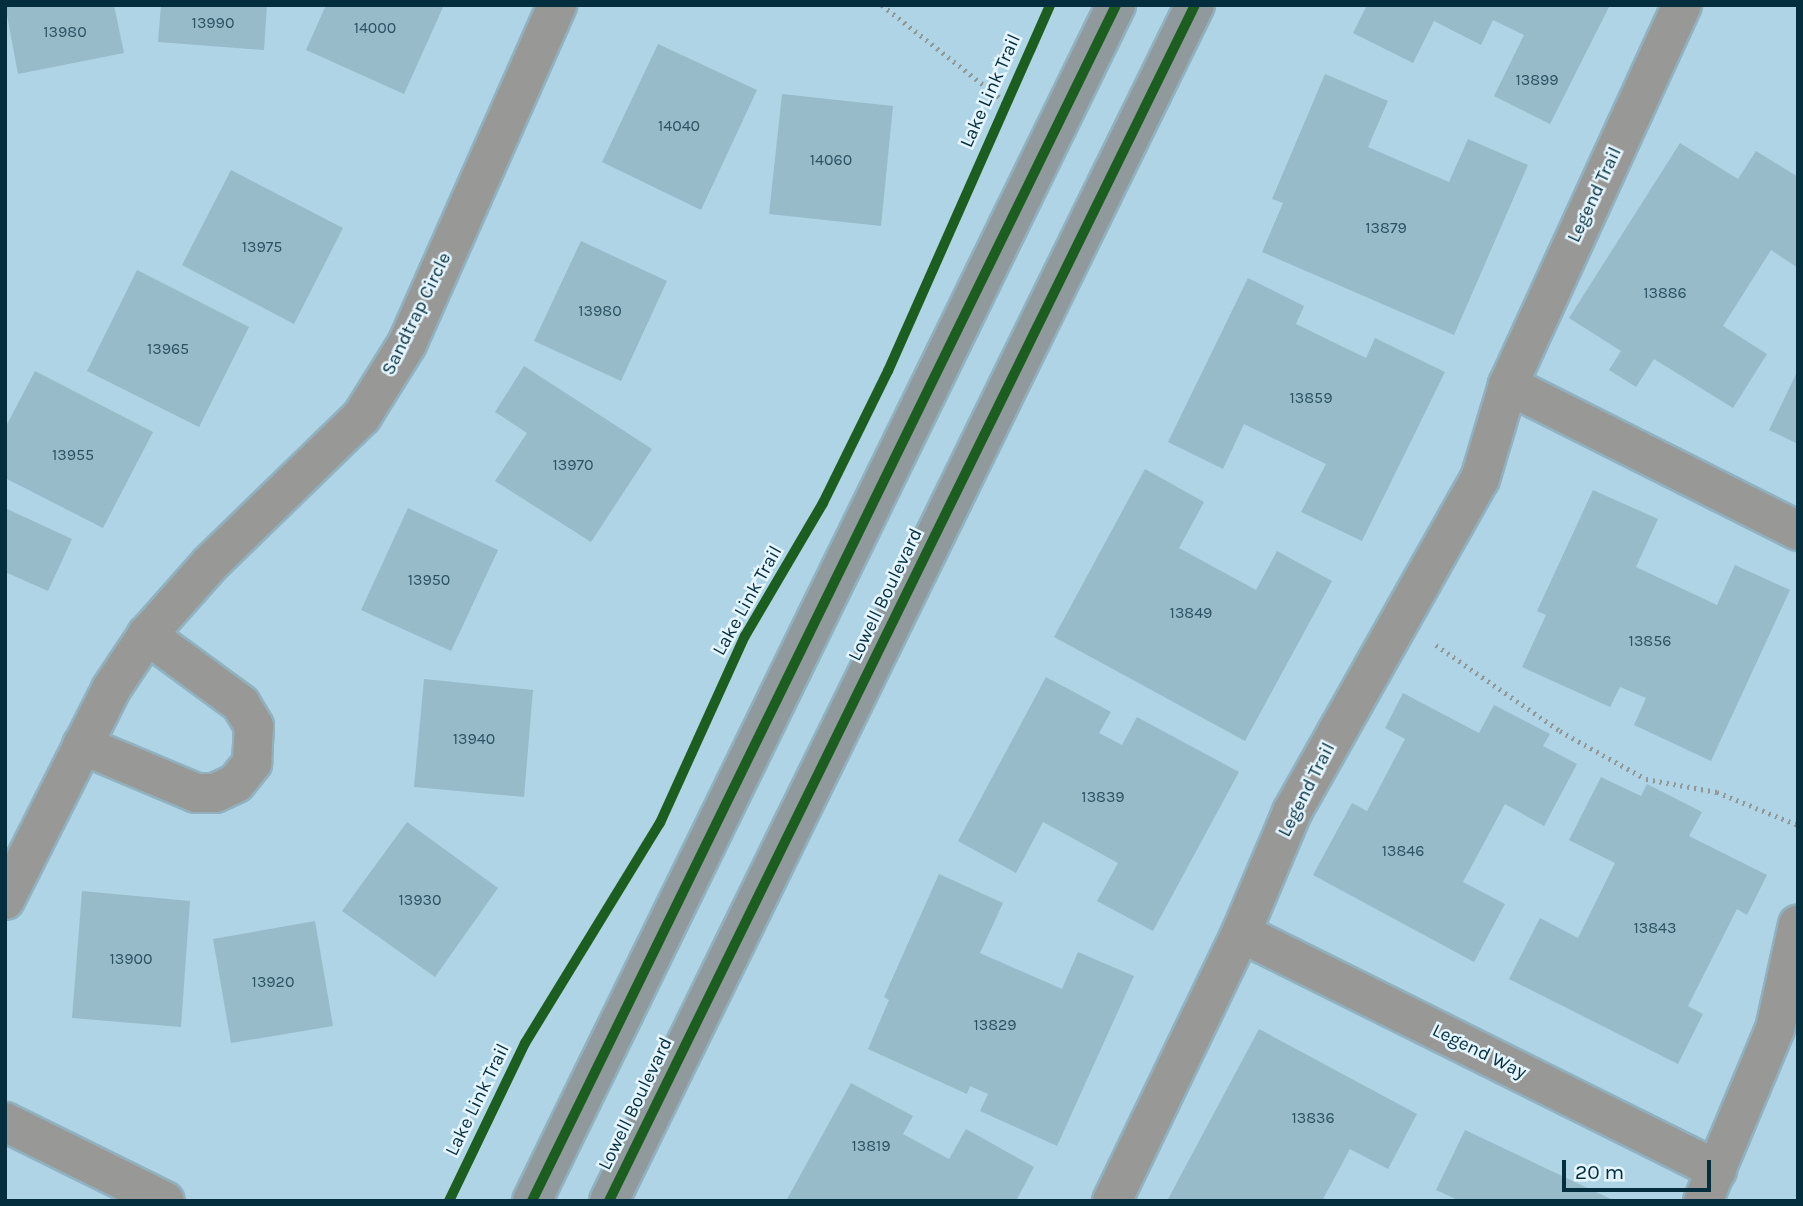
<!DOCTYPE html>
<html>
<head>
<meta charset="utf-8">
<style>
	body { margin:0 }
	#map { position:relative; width:1803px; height:1206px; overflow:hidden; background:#aed4e5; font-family:Karla,sans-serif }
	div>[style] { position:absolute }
	.building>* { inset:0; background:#98bbca }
	.path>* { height:4.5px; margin-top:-2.25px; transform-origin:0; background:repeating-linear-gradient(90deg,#919697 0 2px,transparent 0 7px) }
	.roads { filter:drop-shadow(2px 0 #91b1bf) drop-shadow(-2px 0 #91b1bf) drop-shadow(0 2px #91b1bf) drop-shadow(0 -2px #91b1bf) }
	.minor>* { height:38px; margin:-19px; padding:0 19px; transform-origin:19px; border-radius:19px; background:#989896 }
	.major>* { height:38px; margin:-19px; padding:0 19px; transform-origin:19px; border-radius:19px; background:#90999c }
	.cycleway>* { height:10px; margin:-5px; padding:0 5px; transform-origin:5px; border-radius:5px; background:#1b5e20 }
	span { translate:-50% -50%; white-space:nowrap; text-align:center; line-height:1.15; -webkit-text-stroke:5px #e5f5fd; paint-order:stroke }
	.number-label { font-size:16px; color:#2b5362 }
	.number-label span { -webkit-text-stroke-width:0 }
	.street-label { font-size:19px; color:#042d3d }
	.frame { position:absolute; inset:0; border:7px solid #042d3d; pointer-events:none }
	.scale { position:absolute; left:1562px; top:1160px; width:149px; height:32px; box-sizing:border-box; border:4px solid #042d3d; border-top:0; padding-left:9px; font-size:21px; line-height:24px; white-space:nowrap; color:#042d3d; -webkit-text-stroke:5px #e5f5fd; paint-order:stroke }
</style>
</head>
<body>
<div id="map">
	<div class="building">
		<i style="clip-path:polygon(5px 5px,114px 5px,124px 53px,18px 74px)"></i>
		<i style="clip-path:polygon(161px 5px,267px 5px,264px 50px,158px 42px)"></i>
		<i style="clip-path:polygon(326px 5px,444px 5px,404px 94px,306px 50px)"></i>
		<i style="clip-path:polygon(1367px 5px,1610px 5px,1550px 124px,1494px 96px,1524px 35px,1493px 20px,1481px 45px,1434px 21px,1413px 63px,1353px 33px)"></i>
		<i style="clip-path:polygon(658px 44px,757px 90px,701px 210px,602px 162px)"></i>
		<i style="clip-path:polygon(1325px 74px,1388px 101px,1368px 147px,1449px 182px,1468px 139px,1528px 165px,1454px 335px,1262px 252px,1283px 203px,1272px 199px)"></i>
		<i style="clip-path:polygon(782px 94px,893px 106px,881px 226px,769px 214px)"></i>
		<i style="clip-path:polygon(1680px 143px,1738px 179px,1756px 151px,1798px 177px,1798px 268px,1771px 250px,1723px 326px,1767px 354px,1733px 408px,1654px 359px,1636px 387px,1609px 370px,1621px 351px,1569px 318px)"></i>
		<i style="clip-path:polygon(231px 170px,343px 228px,294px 324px,182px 265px)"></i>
		<i style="clip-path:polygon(581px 241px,667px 281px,621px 381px,534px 341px)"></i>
		<i style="clip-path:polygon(137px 270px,249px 327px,199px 427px,87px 371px)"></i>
		<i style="clip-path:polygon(1248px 278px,1304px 306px,1296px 324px,1366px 358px,1375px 338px,1445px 372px,1362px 541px,1301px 512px,1326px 464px,1244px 424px,1223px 469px,1168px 442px)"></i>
		<i style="clip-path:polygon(524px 366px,652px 449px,591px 542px,495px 481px,527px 433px,495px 412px)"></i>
		<i style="clip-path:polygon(1798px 370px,1798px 444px,1769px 430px)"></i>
		<i style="clip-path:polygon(35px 371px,153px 432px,103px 528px,5px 478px,5px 428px)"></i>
		<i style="clip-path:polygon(1145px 469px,1204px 502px,1179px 548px,1256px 590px,1277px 551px,1332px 581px,1245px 741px,1054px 637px)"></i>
		<i style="clip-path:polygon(1593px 490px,1658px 519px,1636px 567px,1717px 605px,1735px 565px,1790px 590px,1711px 761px,1634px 725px,1646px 698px,1620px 687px,1610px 707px,1522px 667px,1546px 615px,1537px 611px)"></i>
		<i style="clip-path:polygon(5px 508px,72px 539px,48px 591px,5px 572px)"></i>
		<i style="clip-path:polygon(408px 508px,498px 550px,451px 651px,361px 610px)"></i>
		<i style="clip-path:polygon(1046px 677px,1111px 712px,1099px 733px,1122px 745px,1137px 717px,1239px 772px,1153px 931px,1097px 901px,1118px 863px,1043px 822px,1016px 873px,958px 841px)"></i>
		<i style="clip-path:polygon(424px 679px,533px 690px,524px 797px,414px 787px)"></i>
		<i style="clip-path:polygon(1403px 693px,1479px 733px,1494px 705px,1550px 734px,1543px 746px,1577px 764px,1544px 826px,1505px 804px,1463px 882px,1505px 904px,1474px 962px,1313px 875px,1352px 803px,1367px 811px,1405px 739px,1385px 728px)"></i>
		<i style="clip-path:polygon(1601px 777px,1641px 796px,1647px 784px,1702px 812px,1689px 836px,1767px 875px,1747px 915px,1737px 909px,1688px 1006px,1703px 1014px,1678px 1064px,1509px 979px,1540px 918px,1578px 938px,1615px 863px,1569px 840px)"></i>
		<i style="clip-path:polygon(407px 822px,498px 888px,435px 977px,342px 911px)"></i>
		<i style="clip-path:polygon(939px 874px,1003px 903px,980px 953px,1062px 989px,1078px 952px,1134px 976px,1057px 1146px,980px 1111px,988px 1094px,970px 1086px,967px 1094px,868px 1049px,889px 1000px,884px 997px)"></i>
		<i style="clip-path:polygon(82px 891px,190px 901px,181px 1027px,72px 1018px)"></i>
		<i style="clip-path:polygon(315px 921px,333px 1026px,231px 1043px,213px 939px)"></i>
		<i style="clip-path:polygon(1259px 1029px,1417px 1114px,1388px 1169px,1350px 1149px,1322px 1201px,1167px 1201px)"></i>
		<i style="clip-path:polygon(851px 1083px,913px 1116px,903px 1134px,949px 1159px,966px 1129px,1034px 1167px,1016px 1201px,786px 1201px)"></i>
		<i style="clip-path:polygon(1465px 1130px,1615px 1201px,1460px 1201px,1436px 1190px)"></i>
	</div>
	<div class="path">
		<i style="left:882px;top:5px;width:155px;rotate:38.2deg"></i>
		<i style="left:1436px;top:645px;width:151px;rotate:34.7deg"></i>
		<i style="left:1560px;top:731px;width:98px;rotate:29.2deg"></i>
		<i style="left:1646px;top:779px;width:72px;rotate:10.4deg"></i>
		<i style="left:1717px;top:792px;width:87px;rotate:22.2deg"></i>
	</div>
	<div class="roads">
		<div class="minor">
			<i style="left:1508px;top:385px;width:325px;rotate:26.7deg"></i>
			<i style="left:82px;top:745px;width:124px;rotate:22.8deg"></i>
			<i style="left:196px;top:793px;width:19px"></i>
			<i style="left:215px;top:793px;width:23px;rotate:-25deg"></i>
			<i style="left:236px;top:783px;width:26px;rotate:-51deg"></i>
			<i style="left:252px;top:763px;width:37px;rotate:-87deg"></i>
			<i style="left:254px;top:726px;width:26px;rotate:-121deg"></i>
			<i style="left:241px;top:704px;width:117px;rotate:-143.7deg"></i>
			<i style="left:5px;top:900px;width:236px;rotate:-63.3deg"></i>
			<i style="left:111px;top:689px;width:65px;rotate:-56.3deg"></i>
			<i style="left:147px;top:635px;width:96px;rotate:-48.4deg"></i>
			<i style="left:211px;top:563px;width:211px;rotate:-44.2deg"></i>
			<i style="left:362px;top:416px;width:85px;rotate:-58deg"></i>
			<i style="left:407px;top:344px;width:371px;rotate:-66.1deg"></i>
			<i style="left:1241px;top:933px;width:532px;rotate:26.47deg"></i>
			<i style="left:5px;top:1122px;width:178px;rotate:26.3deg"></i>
			<i style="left:1112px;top:1201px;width:297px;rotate:-64.3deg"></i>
			<i style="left:1241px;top:933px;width:131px;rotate:-67.1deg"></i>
			<i style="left:1292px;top:812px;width:382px;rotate:-60.6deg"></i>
			<i style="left:1480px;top:479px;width:98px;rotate:-73.4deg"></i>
			<i style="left:1508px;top:385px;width:418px;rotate:-65.4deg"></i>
			<i style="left:1703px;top:1201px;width:186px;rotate:-67.3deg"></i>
			<i style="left:1775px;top:1029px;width:107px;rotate:-77.6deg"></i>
		</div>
		<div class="major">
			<i style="left:532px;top:1201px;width:1331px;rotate:-63.97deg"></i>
			<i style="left:609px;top:1201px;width:1332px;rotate:-63.9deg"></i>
		</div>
	</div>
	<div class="cycleway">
		<i style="left:449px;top:1201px;width:175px;rotate:-64.3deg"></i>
		<i style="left:525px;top:1043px;width:258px;rotate:-58.5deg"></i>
		<i style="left:660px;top:823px;width:205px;rotate:-65.6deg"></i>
		<i style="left:745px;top:636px;width:154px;rotate:-59.6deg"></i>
		<i style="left:823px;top:503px;width:147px;rotate:-63.8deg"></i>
		<i style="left:888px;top:371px;width:400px;rotate:-66.1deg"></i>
		<i style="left:532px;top:1201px;width:1331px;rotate:-63.97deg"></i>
		<i style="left:609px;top:1201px;width:1332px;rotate:-63.9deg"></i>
	</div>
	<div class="number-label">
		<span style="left:213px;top:23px">13990</span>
		<span style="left:375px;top:28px">14000</span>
		<span style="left:65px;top:32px">13980</span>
		<span style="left:1537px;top:80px">13899</span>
		<span style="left:679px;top:126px">14040</span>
		<span style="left:831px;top:160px">14060</span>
		<span style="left:1386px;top:228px">13879</span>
		<span style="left:262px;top:247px">13975</span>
		<span style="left:1665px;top:293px">13886</span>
		<span style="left:600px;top:311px">13980</span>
		<span style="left:168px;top:349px">13965</span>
		<span style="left:1311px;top:398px">13859</span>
		<span style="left:73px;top:455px">13955</span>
		<span style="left:573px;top:465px">13970</span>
		<span style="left:429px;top:580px">13950</span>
		<span style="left:1191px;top:613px">13849</span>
		<span style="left:1650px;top:641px">13856</span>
		<span style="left:474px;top:739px">13940</span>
		<span style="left:1103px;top:797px">13839</span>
		<span style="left:1403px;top:851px">13846</span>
		<span style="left:420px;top:900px">13930</span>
		<span style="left:1655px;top:928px">13843</span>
		<span style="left:131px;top:959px">13900</span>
		<span style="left:273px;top:982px">13920</span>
		<span style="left:995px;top:1025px">13829</span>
		<span style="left:1313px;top:1118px">13836</span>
		<span style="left:871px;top:1146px">13819</span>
	</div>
	<div class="street-label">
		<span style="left:991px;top:91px;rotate:-66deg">Lake Link Trail</span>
		<span style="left:1595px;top:195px;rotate:-65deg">Legend Trail</span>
		<span style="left:417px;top:314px;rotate:-64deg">Sandtrap Circle</span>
		<span style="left:886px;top:595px;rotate:-64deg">Lowell Boulevard</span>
		<span style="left:748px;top:601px;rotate:-61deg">Lake Link Trail</span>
		<span style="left:1307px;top:790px;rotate:-63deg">Legend Trail</span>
		<span style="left:1479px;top:1052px;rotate:26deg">Legend Way</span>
		<span style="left:478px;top:1100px;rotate:-64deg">Lake Link Trail</span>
		<span style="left:636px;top:1104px;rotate:-64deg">Lowell Boulevard</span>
	</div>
	<div class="frame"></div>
	<div class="scale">20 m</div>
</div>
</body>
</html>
